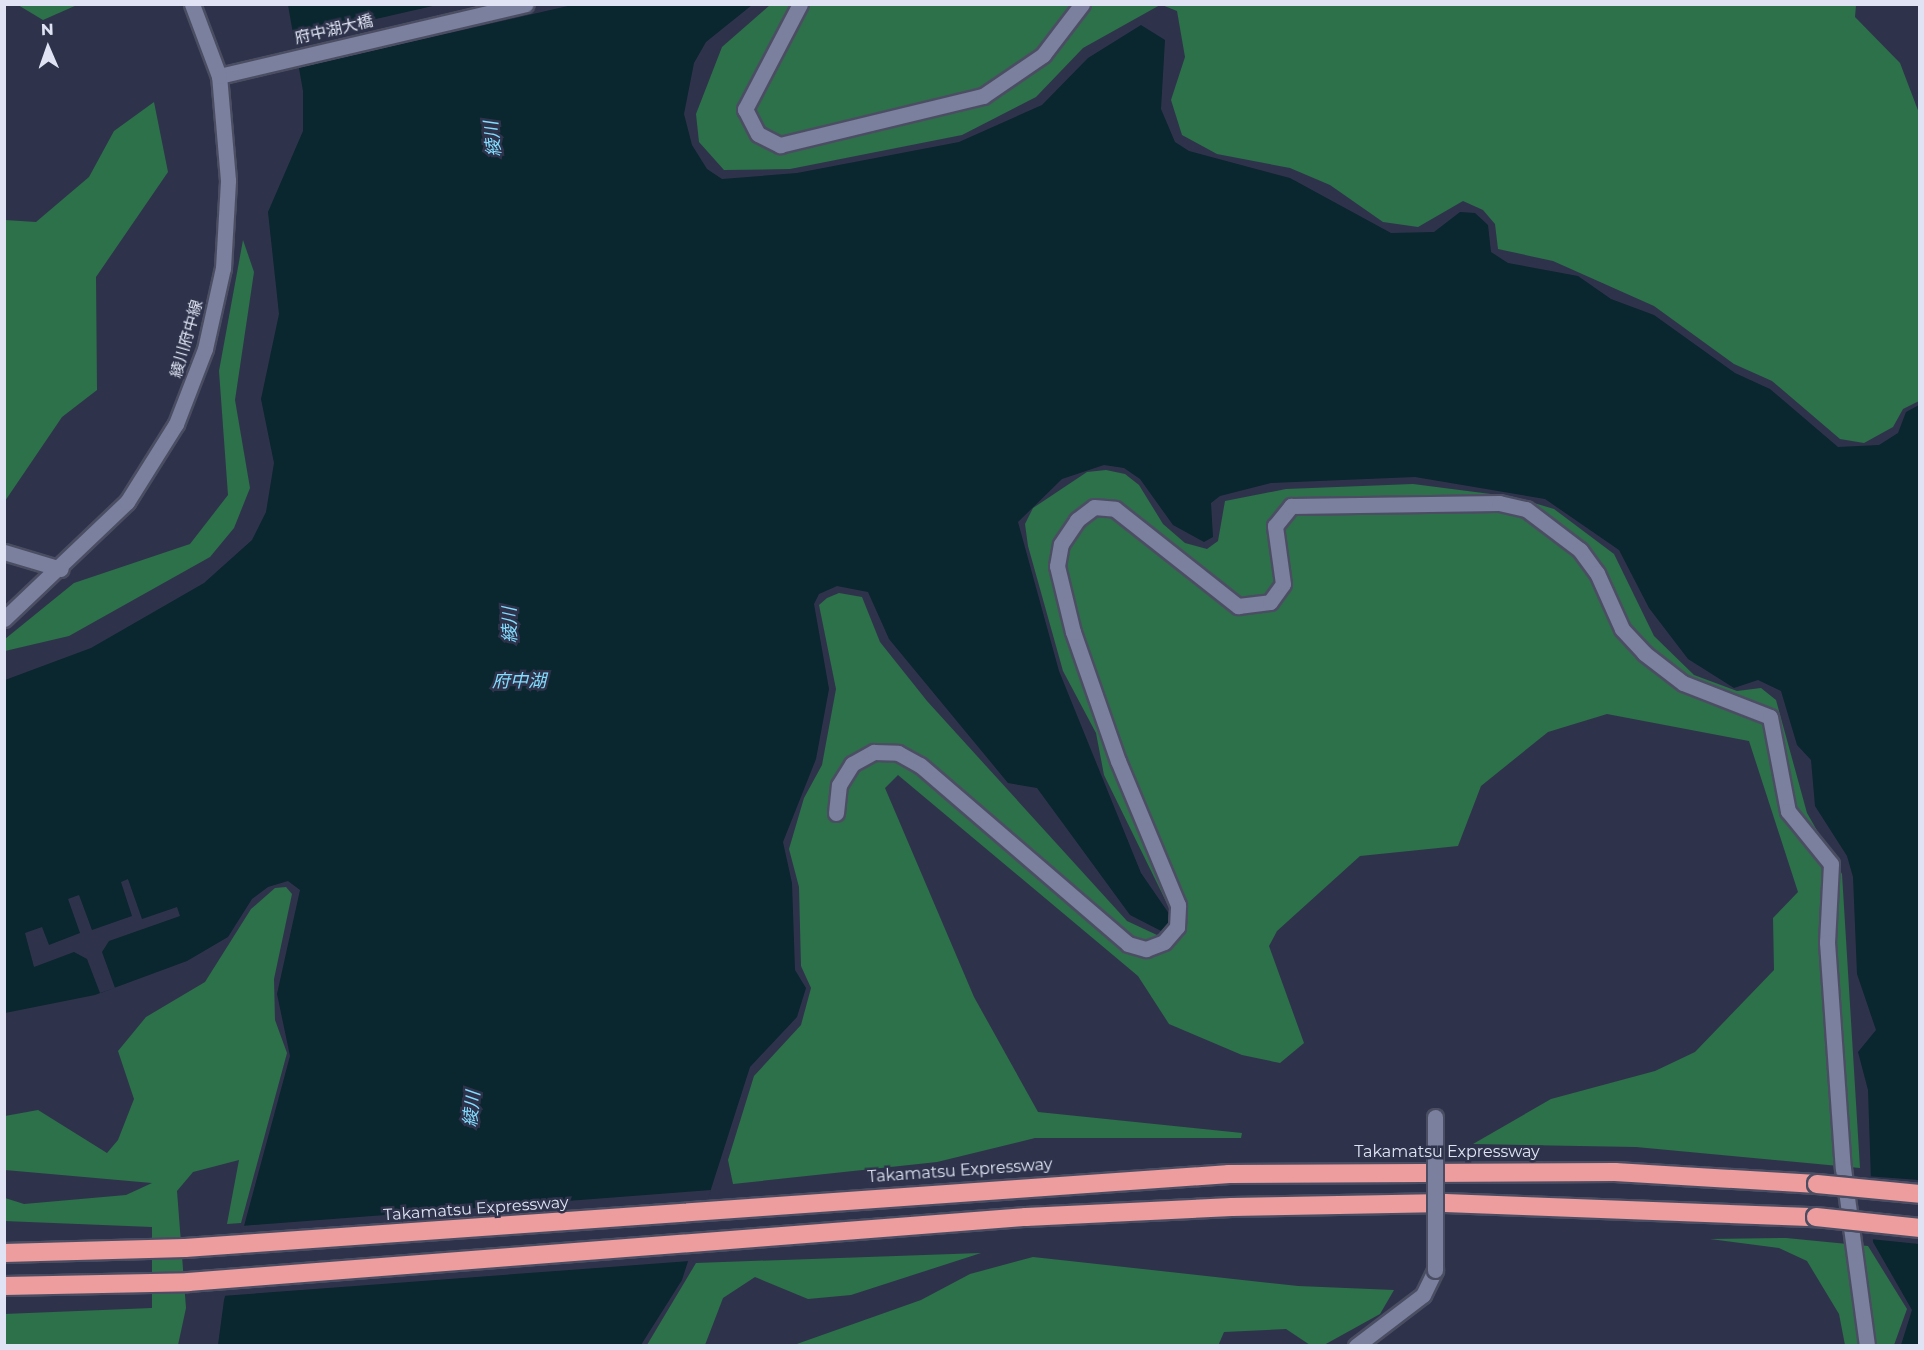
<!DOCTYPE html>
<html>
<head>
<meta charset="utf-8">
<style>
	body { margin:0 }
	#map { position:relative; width:1924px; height:1350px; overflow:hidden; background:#2e334b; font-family:Montserrat,"Noto Sans JP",sans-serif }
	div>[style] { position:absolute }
	.forest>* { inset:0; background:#2d714a }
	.water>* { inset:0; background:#0a262f }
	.pier>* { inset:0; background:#2e334b }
	.roads { filter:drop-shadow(2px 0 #4b4e63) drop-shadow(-2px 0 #4b4e63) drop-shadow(0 2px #4b4e63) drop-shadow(0 -2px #4b4e63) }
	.minor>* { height:15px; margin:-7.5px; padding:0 7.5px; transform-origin:7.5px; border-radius:7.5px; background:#7a809d }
	.tertiary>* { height:15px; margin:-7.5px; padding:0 7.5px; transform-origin:7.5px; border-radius:7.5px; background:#7a809d }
	.secondary>* { height:15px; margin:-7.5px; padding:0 7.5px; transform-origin:7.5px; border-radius:7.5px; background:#7a809d }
	.motorway>* { height:18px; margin:-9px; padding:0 9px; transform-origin:9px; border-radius:9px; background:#ee9d9f }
	.bridges { filter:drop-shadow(2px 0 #4b4e63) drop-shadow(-2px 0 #4b4e63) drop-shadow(0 2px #4b4e63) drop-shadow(0 -2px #4b4e63) }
	.minor-bridge>* { height:15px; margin:-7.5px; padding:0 7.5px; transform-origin:7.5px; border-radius:7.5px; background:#7a809d }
	.motorway-bridge>* { height:18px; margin:-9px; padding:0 9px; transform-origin:9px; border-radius:9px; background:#ee9d9f }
	span { translate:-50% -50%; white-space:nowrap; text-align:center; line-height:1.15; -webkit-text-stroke:5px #2e334b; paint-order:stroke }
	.street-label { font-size:16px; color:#dfe3f3 }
	.water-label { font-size:18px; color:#82ddff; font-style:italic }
	.frame { position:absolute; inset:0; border:6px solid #dfe3f3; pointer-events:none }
	.north { position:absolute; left:18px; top:18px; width:60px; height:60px; -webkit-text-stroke:4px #2e334b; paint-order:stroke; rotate:358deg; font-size:16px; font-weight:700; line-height:24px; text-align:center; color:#dfe3f3 }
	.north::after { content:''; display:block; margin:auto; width:21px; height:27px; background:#dfe3f3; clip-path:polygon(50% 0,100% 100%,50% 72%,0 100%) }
</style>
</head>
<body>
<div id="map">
	<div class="forest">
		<i style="clip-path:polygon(18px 5px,77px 5px,43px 20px)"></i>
		<i style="clip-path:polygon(770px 5px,1160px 5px,1083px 48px,1036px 97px,962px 135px,790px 169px,724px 170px,699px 142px,696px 114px,722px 47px)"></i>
		<i style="clip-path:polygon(1162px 5px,1856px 5px,1855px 17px,1900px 63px,1919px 113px,1919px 401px,1903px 409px,1893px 427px,1864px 443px,1840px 439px,1772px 381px,1734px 364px,1654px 306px,1553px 261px,1498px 249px,1495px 224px,1483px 210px,1463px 201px,1418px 227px,1383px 222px,1330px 185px,1290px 168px,1217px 154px,1182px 135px,1171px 100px,1185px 57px,1177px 11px)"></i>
		<i style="clip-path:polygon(154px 102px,168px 172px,96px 277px,97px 390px,62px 417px,5px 501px,5px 220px,36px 222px,89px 177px,114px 131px)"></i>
		<i style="clip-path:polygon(243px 240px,254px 272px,235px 400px,250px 488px,234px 528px,210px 557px,69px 636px,5px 651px,5px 639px,74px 583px,190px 544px,228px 495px,219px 371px)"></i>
		<i style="clip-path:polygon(1106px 470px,1125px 474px,1139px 485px,1163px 524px,1185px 543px,1207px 549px,1218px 541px,1225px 501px,1286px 489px,1413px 484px,1514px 497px,1554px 509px,1614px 554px,1654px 636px,1694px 675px,1737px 691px,1761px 688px,1776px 700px,1807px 813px,1842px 874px,1860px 1168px,1636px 1147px,1473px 1144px,1551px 1099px,1655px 1071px,1695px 1052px,1774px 970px,1773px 918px,1798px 892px,1749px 741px,1607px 714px,1548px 732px,1481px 786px,1458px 846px,1360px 856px,1277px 931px,1269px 946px,1304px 1043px,1280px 1063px,1242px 1055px,1169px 1024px,1138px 976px,898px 775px,885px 788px,974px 997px,1038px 1112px,1242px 1133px,1241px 1138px,1035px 1138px,937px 1162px,733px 1184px,728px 1160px,754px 1076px,801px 1025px,811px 988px,801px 966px,799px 887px,789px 849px,804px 798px,822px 765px,836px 689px,819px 605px,827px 598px,839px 593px,862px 597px,880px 642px,927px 701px,1127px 921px,1172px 942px,1182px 934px,1104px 775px,1096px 733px,1063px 671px,1028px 546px,1025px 524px,1033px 508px,1087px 472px)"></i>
		<i style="clip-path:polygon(286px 887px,292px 894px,274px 979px,275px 1020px,287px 1053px,241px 1223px,227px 1224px,239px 1160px,193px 1172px,177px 1191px,186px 1308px,178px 1345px,5px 1345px,4px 1314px,152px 1308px,152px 1227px,4px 1221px,5px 1198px,24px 1204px,126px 1195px,152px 1183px,5px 1170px,5px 1116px,38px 1110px,107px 1153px,118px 1140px,134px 1099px,118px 1051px,146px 1017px,205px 982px,251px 909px,275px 888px)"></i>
		<i style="clip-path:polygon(1786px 1238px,1868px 1246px,1907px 1309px,1894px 1345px,1845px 1345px,1839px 1314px,1807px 1261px,1779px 1248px,1710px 1239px)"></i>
		<i style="clip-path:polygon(981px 1253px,851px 1295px,808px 1299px,755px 1277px,723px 1298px,705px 1345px,647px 1345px,696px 1263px)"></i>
		<i style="clip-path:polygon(1033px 1257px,1298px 1286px,1394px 1290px,1380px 1314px,1324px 1345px,1310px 1345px,1286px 1329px,1224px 1332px,1218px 1346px,794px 1345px,921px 1300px,970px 1274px)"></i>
	</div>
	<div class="water">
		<i style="clip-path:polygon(288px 5px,752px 5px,706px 42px,694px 63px,684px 114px,692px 145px,707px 169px,722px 179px,797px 173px,959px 142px,1042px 105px,1088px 58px,1141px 25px,1165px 40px,1161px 109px,1175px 142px,1189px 151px,1290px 178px,1391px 233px,1434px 232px,1460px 212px,1475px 213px,1488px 225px,1491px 252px,1508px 263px,1578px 276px,1611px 299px,1654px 315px,1735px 373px,1770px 389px,1838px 447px,1879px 445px,1898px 433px,1906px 412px,1919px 405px,1919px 1345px,1901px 1345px,1912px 1310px,1873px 1242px,1868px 1090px,1858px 1052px,1876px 1030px,1857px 974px,1853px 877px,1847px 856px,1815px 806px,1811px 760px,1797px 745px,1781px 691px,1758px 680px,1734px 688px,1688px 659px,1649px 608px,1619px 550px,1545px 499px,1415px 477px,1271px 483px,1220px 496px,1211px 503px,1213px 537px,1204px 542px,1173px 525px,1140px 479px,1124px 468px,1104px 465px,1062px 479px,1018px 522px,1059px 671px,1141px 873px,1172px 918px,1169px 935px,1130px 915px,1037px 788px,1008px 783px,889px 639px,868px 592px,837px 586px,819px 594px,814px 604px,829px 689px,816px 759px,783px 842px,792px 883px,795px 970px,806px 988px,797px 1017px,750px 1067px,682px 1280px,641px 1345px,218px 1345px,224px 1300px,290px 1056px,277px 994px,300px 890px,288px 881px,268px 887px,252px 899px,228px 937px,187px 961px,95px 995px,5px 1013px,5px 680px,91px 648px,204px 583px,252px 540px,266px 512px,274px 463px,261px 399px,279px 314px,268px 212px,303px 131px,303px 91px)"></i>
	</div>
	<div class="pier">
		<i style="clip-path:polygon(437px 5px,572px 5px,297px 68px,293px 38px)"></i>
		<i style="clip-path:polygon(128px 879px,142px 919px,177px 907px,180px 916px,109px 941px,102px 952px,115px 988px,100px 993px,87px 959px,74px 952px,34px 967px,25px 933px,42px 927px,49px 945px,80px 933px,68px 899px,79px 895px,92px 930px,132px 916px,121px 882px)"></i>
		<i style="clip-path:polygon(1866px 1176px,1919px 1180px,1919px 1244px,1870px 1239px)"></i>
		<i style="clip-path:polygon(711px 1190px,690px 1261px,222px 1296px,241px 1226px)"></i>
	</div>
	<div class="roads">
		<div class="minor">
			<i style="left:800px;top:4px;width:119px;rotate:117.6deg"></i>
			<i style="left:745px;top:109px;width:28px;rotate:63deg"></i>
			<i style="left:758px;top:134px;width:25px;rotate:27deg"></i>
			<i style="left:780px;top:145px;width:209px;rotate:-13.6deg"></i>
			<i style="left:983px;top:96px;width:73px;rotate:-34.3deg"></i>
			<i style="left:1043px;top:55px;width:64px;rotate:-52.6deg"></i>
			<i style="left:4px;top:552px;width:59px;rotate:16.6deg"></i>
			<i style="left:836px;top:813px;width:28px;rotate:-84deg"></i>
			<i style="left:839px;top:785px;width:25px;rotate:-58deg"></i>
			<i style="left:852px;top:764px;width:25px;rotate:-29deg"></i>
			<i style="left:874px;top:752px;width:24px;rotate:2deg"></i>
			<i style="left:898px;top:753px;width:25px;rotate:29deg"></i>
			<i style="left:920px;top:765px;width:274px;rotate:40.7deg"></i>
			<i style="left:1128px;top:944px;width:19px;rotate:16deg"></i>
			<i style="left:1146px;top:949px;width:19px;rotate:-21deg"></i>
			<i style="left:1164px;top:942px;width:20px;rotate:-49deg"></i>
			<i style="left:1177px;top:927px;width:22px;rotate:-87deg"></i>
			<i style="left:1178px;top:905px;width:156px;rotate:-112.6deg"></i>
			<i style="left:1118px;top:761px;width:137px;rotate:-109.2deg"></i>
			<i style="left:1073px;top:632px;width:68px;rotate:-103.6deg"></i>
			<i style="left:1057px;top:566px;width:22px;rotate:-80deg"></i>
			<i style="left:1061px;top:544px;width:29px;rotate:-56deg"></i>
			<i style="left:1077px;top:520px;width:21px;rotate:-37deg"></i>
			<i style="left:1094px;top:507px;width:21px;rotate:5deg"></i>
			<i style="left:1115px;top:509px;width:157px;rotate:38.3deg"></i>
			<i style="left:1238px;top:606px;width:32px;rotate:-7deg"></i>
			<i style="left:1270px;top:602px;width:22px;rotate:-54deg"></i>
			<i style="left:1283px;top:584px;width:59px;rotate:-97.9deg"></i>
			<i style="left:1275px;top:526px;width:26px;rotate:-51deg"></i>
			<i style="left:1291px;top:506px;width:208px;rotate:-0.8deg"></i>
			<i style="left:1499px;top:503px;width:28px;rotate:13deg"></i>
			<i style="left:1526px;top:509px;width:68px;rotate:37.2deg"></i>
			<i style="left:1580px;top:550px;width:29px;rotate:54deg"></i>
			<i style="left:1597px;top:573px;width:61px;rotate:65.9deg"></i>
			<i style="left:1622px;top:629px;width:33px;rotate:47deg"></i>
			<i style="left:1644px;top:653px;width:49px;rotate:37.6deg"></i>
			<i style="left:1683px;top:683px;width:93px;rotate:21.3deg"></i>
			<i style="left:1770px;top:717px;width:96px;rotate:79.2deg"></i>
			<i style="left:1788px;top:811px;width:68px;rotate:50.9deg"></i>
			<i style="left:1831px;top:864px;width:78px;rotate:92.9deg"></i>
			<i style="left:1827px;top:942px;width:227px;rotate:86deg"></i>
			<i style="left:1843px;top:1168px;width:180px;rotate:82.3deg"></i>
			<i style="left:1356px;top:1346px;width:84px;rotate:-37.3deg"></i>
			<i style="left:1423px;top:1295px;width:28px;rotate:-64deg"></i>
		</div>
		<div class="tertiary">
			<i style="left:219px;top:76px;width:315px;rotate:-13.2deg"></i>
		</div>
		<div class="secondary">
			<i style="left:4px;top:619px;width:170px;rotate:-43.6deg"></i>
			<i style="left:127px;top:502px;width:92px;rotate:-57.9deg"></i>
			<i style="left:176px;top:424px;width:80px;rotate:-68.9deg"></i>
			<i style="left:205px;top:349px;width:83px;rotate:-77.5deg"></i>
			<i style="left:223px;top:268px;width:88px;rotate:-86.7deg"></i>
			<i style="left:228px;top:180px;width:104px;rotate:-94.9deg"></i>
			<i style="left:219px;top:76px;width:77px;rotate:-110.6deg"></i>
		</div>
		<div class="motorway">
			<i style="left:4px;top:1253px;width:181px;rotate:-1.6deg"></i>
			<i style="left:185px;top:1248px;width:1047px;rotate:-4.05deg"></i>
			<i style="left:1229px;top:1174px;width:386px;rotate:-0.3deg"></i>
			<i style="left:1615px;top:1172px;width:202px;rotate:3.4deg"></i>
			<i style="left:4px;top:1286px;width:184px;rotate:-1.2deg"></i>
			<i style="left:188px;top:1282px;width:841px;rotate:-4.44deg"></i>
			<i style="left:1026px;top:1217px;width:206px;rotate:-2.8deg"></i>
			<i style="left:1232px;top:1207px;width:213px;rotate:-1.1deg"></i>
			<i style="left:1445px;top:1203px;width:371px;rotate:2.2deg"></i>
		</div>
	</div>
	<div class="bridges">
		<div class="minor-bridge">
			<i style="left:1435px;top:1117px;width:153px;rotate:90deg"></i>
		</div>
		<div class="motorway-bridge">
			<i style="left:1817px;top:1184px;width:103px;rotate:5.5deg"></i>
			<i style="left:1816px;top:1217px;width:105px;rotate:6deg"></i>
		</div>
	</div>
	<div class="street-label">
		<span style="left:334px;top:30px;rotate:-13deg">府中湖大橋</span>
		<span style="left:187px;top:339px;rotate:-74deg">綾川府中線</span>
		<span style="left:1447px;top:1152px">Takamatsu Expressway</span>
		<span style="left:960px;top:1171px;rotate:-4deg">Takamatsu Expressway</span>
		<span style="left:476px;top:1209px;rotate:-4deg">Takamatsu Expressway</span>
	</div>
	<div class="water-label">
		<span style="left:493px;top:139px;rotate:-96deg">綾川</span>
		<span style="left:510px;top:625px;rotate:-91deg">綾川</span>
		<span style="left:519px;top:681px">府中湖</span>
		<span style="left:472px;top:1109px;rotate:-85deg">綾川</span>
	</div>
	<div class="frame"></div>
	<div class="north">N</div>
</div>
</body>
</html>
